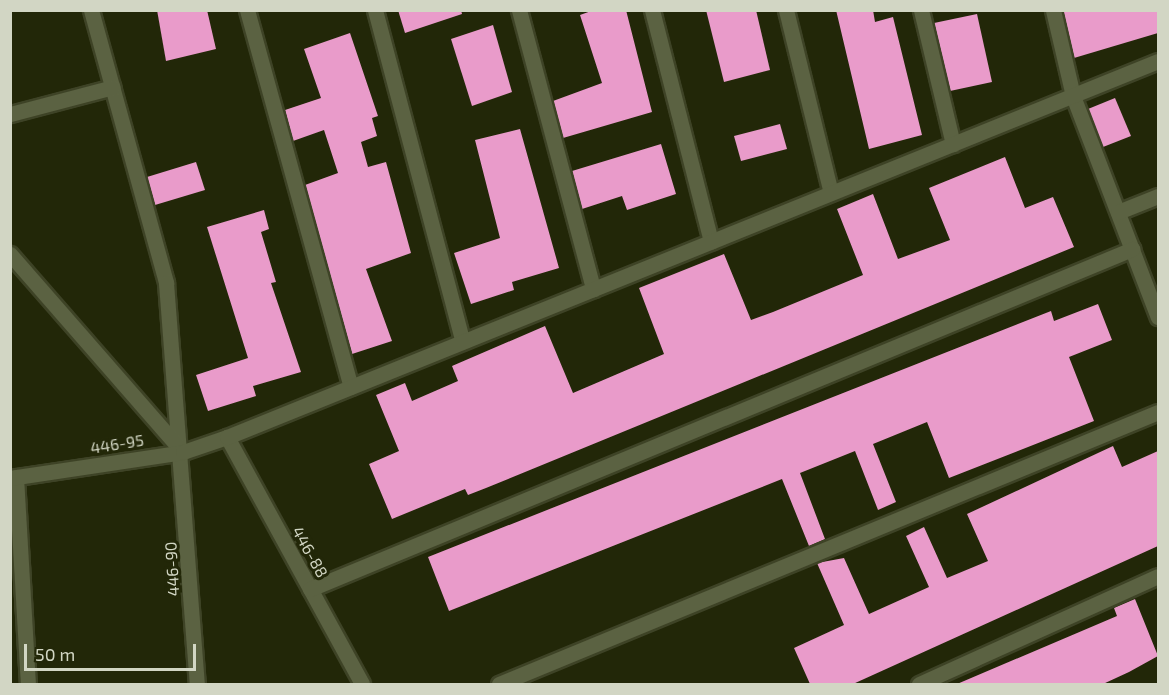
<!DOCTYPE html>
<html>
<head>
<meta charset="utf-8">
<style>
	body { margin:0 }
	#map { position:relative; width:1169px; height:695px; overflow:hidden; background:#222708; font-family:"Exo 2",sans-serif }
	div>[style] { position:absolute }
	.building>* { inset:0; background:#e99bca }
	.roads { filter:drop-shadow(2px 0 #3e4326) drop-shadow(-2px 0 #3e4326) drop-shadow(0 2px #3e4326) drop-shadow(0 -2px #3e4326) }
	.minor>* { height:15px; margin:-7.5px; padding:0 7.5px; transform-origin:7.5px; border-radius:7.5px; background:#5b6242 }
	span { translate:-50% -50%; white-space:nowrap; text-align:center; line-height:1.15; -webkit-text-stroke:6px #222708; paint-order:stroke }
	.street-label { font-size:16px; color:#d2d6c4 }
	.frame { position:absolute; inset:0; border:12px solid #d2d6c4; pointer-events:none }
	.scale { position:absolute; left:24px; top:644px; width:172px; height:27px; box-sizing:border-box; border:3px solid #d2d6c4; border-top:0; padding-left:8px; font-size:18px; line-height:21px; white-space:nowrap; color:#d2d6c4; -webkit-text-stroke:4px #222708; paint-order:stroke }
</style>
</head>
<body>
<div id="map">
	<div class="building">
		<i style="clip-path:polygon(157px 10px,207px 10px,216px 49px,166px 61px)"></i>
		<i style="clip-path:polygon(398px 10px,461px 10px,462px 14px,405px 33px)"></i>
		<i style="clip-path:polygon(594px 10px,626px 10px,652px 112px,563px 138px,553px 101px,602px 83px,580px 15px)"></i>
		<i style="clip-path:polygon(706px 10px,756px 10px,770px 70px,724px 82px)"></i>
		<i style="clip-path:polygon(836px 10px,873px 10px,875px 22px,893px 17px,922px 135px,869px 149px)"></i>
		<i style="clip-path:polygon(1063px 10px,1158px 10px,1158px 33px,1074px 58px)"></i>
		<i style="clip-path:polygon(977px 14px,992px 82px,950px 91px,934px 23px)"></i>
		<i style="clip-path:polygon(493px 25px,512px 92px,472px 106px,451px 39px)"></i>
		<i style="clip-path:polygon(350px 33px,378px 116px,372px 118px,377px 136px,361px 142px,368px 167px,386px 162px,411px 253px,366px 269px,392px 341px,352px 354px,305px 185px,338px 173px,324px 130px,293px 141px,285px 110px,321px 98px,304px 49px)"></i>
		<i style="clip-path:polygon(1115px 98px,1131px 136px,1103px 147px,1088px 109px)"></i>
		<i style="clip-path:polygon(780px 124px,787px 149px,741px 161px,734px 136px)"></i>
		<i style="clip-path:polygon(520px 129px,559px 268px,512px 282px,514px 290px,471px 304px,454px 253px,500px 238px,475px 140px)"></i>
		<i style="clip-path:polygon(661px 144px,676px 194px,627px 210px,622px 196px,582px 209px,572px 171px)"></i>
		<i style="clip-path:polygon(1005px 157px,1025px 208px,1053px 197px,1074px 247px,486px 488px,468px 495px,465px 489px,392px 519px,369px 464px,399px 451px,376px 395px,405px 383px,412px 401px,458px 381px,452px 366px,545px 326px,573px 393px,664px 354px,639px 288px,724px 254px,751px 320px,773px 312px,863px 275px,837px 209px,873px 194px,898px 259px,950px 240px,929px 188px)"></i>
		<i style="clip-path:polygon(196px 162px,205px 190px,155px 205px,147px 177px)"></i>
		<i style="clip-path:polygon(264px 210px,269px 229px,261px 232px,276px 282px,271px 283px,301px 372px,253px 386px,256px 396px,208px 411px,196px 375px,248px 358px,207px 227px)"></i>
		<i style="clip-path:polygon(1098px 304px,1112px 340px,1069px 357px,1094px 421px,949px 478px,927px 422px,873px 444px,896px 502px,878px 510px,855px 451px,800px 473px,825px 539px,809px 546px,782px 479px,449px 611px,428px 557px,1051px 311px,1054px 321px)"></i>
		<i style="clip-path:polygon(1113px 446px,1122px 467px,1158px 451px,1158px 546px,853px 684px,810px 684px,794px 648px,844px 625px,817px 563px,844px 558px,869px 614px,929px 587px,906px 536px,924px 527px,947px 578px,988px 561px,967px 514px)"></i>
		<i style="clip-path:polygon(1135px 599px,1158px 656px,1129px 672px,1103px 684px,957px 684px,1117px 616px,1114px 608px)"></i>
	</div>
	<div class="roads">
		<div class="minor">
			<i style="left:91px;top:10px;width:283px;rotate:74.6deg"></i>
			<i style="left:166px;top:283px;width:402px;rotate:85.6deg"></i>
			<i style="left:247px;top:10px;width:391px;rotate:74.6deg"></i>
			<i style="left:375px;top:10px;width:343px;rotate:75.2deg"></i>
			<i style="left:519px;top:10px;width:289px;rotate:75.1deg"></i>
			<i style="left:652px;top:10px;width:239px;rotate:75.7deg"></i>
			<i style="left:786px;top:10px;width:188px;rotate:76.2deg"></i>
			<i style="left:921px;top:10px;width:138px;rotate:76.6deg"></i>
			<i style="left:1053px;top:10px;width:88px;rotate:76.9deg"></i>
			<i style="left:1073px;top:96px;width:237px;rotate:69deg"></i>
			<i style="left:10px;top:114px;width:106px;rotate:-14.7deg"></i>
			<i style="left:1118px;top:212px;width:43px;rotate:-21.8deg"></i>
			<i style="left:10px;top:254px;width:263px;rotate:48.9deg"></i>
			<i style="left:227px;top:437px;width:281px;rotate:61.3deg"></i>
			<i style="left:16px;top:477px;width:207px;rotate:86.7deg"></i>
			<i style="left:10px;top:478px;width:175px;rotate:-8.5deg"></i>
			<i style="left:183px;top:452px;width:46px;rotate:-18.8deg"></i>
			<i style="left:227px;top:437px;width:1004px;rotate:-21.99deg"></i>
			<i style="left:310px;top:589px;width:890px;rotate:-22.47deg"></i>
			<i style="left:499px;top:684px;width:713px;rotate:-22.43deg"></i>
			<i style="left:919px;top:684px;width:262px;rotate:-24.3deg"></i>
		</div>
	</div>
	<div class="street-label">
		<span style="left:117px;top:444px;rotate:-9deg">446-95</span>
		<span style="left:310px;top:552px;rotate:61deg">446-88</span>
		<span style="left:172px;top:569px;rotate:-93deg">446-90</span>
	</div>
	<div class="frame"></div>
	<div class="scale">50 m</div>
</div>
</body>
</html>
